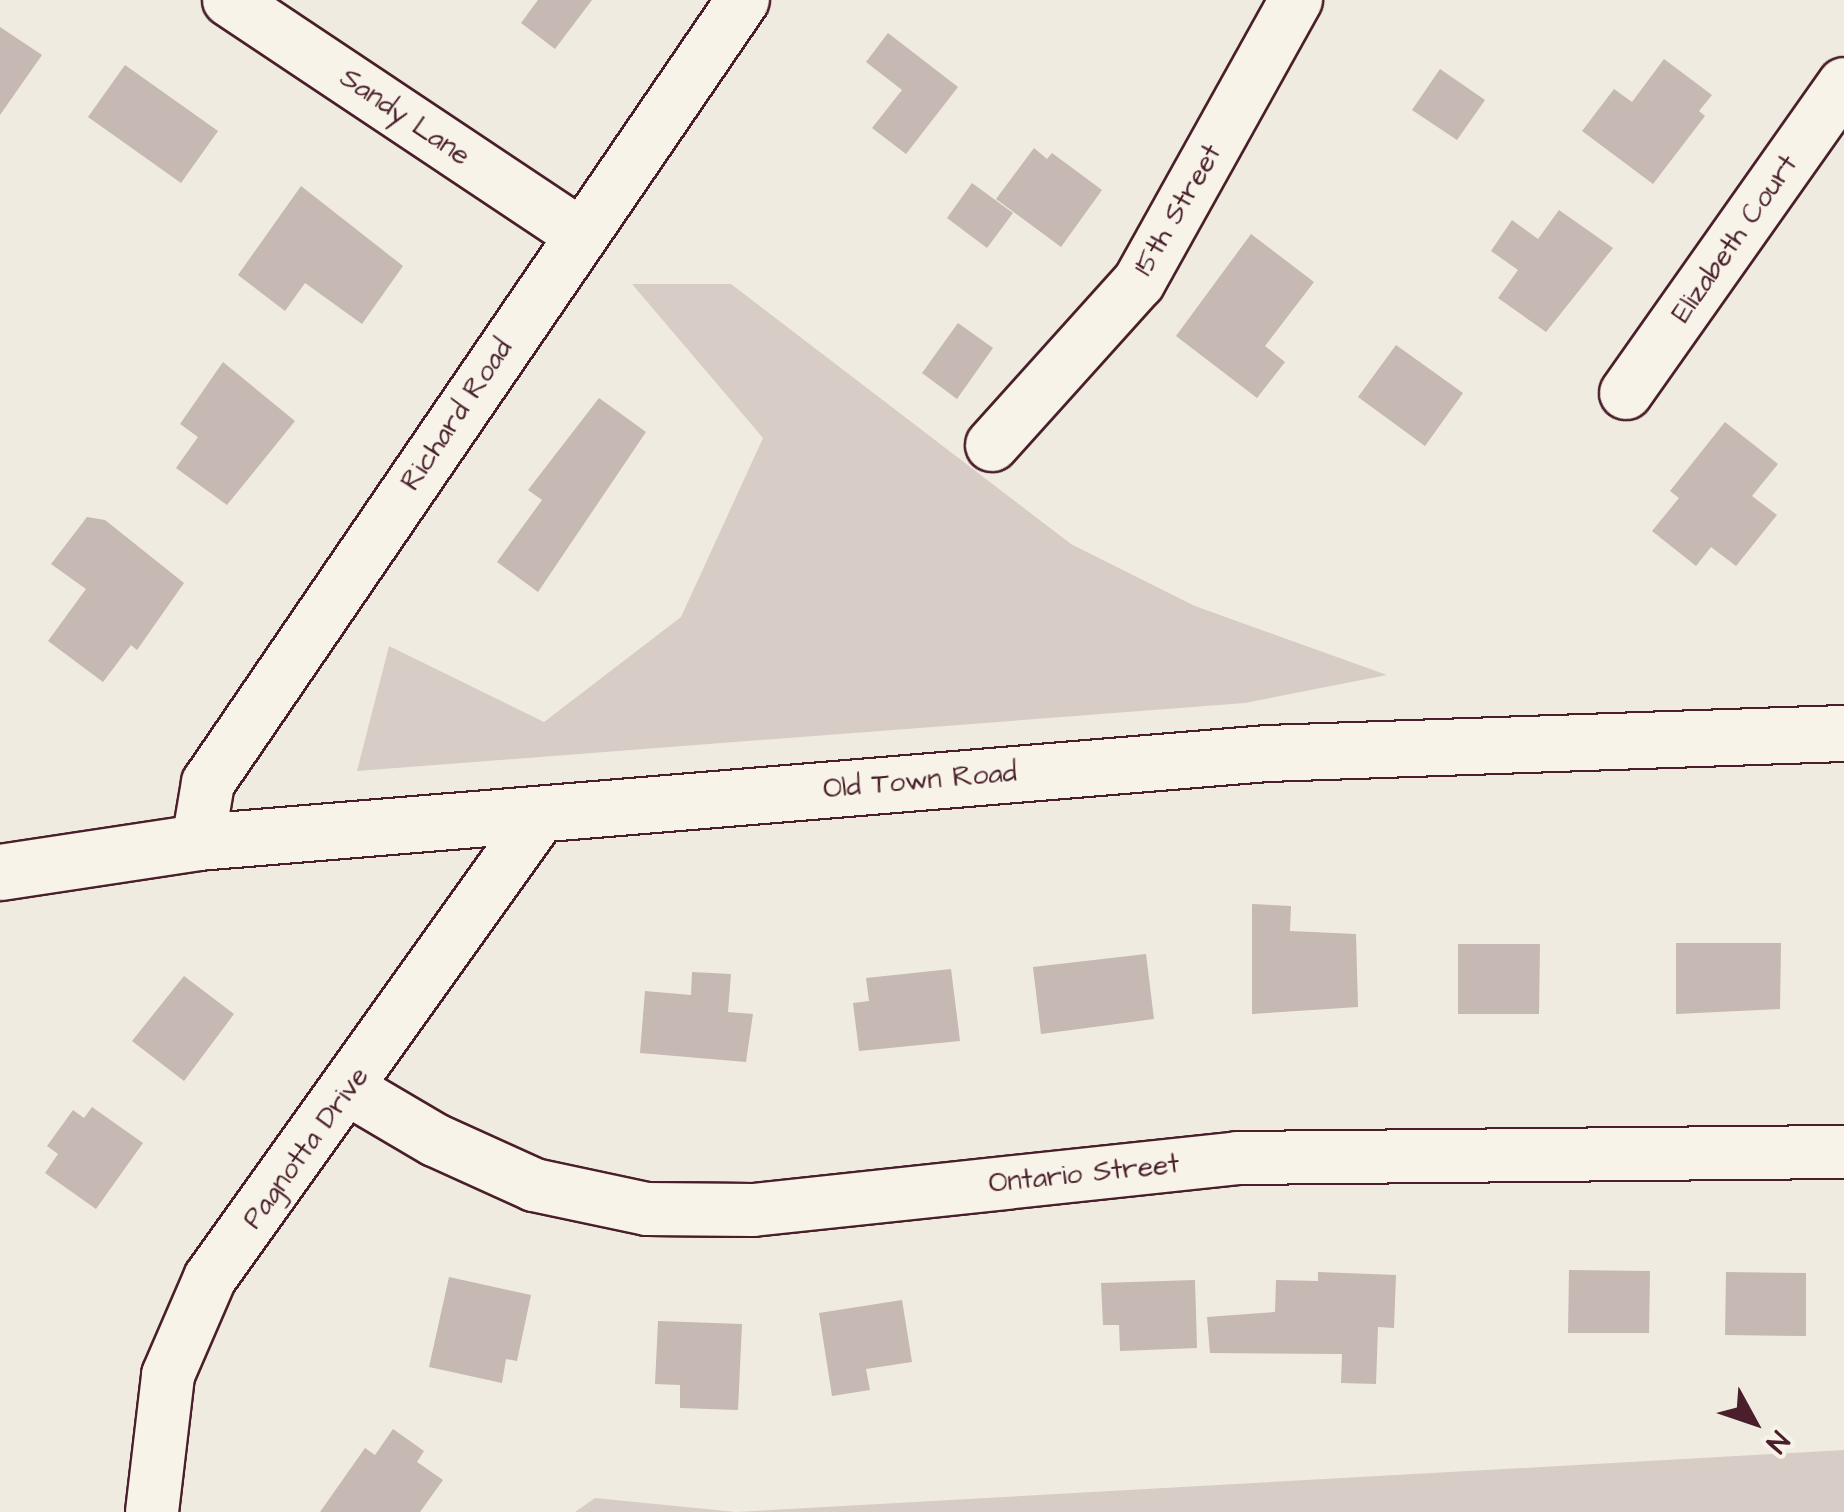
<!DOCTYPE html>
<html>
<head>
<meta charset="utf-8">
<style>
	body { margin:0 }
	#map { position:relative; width:1844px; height:1512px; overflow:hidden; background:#f0ebe0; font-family:"Architects Daughter",sans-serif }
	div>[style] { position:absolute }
	.green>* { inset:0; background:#d8cdc6 }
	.building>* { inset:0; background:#c6b8b3 }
	.roads { filter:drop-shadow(2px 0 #4a1f2b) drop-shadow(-2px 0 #4a1f2b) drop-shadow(0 2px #4a1f2b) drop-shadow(0 -2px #4a1f2b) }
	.street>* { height:52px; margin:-26px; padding:0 26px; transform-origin:26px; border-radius:26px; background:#f7f3e8 }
	.secondary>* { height:55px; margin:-27.5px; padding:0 27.5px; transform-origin:27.5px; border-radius:27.5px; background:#f7f3e8 }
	span { translate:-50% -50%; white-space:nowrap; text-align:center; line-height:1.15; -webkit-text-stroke:8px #f7f3e8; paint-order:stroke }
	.street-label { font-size:28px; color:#4a1f2b }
	.north { position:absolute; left:1704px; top:1372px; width:100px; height:100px; -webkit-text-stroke:8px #f7f3e8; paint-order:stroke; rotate:130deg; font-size:28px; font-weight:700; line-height:40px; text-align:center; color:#4a1f2b }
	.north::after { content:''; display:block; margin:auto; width:35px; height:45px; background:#4a1f2b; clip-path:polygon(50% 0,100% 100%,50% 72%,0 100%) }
</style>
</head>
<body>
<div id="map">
	<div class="green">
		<i style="clip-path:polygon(632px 284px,731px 284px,1071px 544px,1195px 606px,1387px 675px,1245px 703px,357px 771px,389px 646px,544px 722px,681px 617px,763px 438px)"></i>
		<i style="clip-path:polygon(1844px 1450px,1844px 1512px,575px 1512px,595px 1498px,736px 1512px)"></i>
	</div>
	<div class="building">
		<i style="clip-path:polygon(538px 0,592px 0,555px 49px,521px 23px)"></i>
		<i style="clip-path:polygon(0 27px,42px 55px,0 115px)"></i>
		<i style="clip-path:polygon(888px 33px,958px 87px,906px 154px,872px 128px,902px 90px,866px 62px)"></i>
		<i style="clip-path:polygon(1664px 59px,1712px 95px,1699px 111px,1705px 116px,1653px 184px,1582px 131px,1614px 89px,1632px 102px)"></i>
		<i style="clip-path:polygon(125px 65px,218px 131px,181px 183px,88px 117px)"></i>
		<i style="clip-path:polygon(1440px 69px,1485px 100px,1457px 140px,1412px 110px)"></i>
		<i style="clip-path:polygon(1034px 148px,1047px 159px,1052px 153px,1102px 190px,1061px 247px,996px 199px)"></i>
		<i style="clip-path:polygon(972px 183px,1013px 213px,987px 248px,947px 218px)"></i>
		<i style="clip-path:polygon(301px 186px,403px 266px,362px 324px,305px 283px,285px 311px,238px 275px)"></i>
		<i style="clip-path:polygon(1559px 210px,1613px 248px,1546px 332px,1498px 298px,1518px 270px,1491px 251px,1512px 220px,1538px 239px)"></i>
		<i style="clip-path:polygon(1251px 234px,1314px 282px,1265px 346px,1285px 362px,1257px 398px,1176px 336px)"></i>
		<i style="clip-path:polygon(958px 323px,993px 348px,957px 399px,922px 373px)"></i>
		<i style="clip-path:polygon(1396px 345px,1463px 393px,1425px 446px,1358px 397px)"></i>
		<i style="clip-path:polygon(223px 362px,295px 421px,227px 505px,176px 468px,198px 437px,180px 424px)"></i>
		<i style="clip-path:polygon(599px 398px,646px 432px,538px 592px,497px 562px,542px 500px,528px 490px)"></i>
		<i style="clip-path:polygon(1725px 422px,1778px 464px,1752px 496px,1777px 515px,1736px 566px,1711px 547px,1696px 566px,1652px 531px,1679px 498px,1670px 491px)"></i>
		<i style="clip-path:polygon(87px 517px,105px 520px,184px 583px,137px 650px,131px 645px,103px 682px,48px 641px,86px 589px,51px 564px)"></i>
		<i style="clip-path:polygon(1252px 904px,1291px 906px,1290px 931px,1356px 934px,1358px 1007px,1252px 1014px)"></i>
		<i style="clip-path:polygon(1676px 943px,1781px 943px,1780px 1009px,1676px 1014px)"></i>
		<i style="clip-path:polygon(1458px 944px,1540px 944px,1539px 1014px,1458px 1014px)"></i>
		<i style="clip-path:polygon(1146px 954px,1154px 1019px,1041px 1034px,1033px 967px)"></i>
		<i style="clip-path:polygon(951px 969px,960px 1041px,859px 1051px,853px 1003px,869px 1001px,866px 978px)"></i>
		<i style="clip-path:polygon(692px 972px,731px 974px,728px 1012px,753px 1014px,746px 1062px,640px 1053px,645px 991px,691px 995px)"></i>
		<i style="clip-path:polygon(184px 976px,234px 1014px,184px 1081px,132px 1041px)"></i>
		<i style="clip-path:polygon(92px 1107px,143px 1143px,96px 1209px,45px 1173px,58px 1154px,47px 1146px,73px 1110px,84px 1118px)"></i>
		<i style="clip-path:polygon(1569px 1270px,1650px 1271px,1649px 1333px,1568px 1333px)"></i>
		<i style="clip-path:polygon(1318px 1272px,1396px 1275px,1394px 1328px,1378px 1327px,1376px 1384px,1341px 1383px,1342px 1354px,1210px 1353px,1207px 1317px,1275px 1312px,1276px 1280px,1318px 1281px)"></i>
		<i style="clip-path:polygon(1726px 1272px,1806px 1273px,1806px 1336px,1725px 1335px)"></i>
		<i style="clip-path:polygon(449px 1277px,531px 1295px,517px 1361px,506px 1359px,502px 1383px,429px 1367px)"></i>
		<i style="clip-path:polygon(1195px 1280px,1197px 1348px,1120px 1351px,1119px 1325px,1103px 1325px,1101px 1283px)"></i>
		<i style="clip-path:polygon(902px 1300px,912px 1362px,866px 1369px,870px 1390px,832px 1396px,819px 1313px)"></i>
		<i style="clip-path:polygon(658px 1321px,742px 1324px,738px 1410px,680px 1408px,680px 1385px,655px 1384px)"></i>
		<i style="clip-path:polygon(393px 1429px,424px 1451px,417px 1462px,443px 1480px,420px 1512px,320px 1512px,365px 1448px,375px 1455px)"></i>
	</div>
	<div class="roads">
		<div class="street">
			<i style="left:229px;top:0;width:422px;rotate:33.7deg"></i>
			<i style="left:1626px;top:393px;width:378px;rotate:-54.8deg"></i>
			<i style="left:992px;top:445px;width:219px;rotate:-48deg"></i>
			<i style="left:1139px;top:282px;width:323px;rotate:-60.9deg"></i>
			<i style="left:198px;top:842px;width:60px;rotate:-80.4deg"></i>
			<i style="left:208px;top:783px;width:948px;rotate:-55.66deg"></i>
			<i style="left:350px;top:1090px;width:99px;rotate:30.5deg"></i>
			<i style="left:435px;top:1140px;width:109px;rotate:24.4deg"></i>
			<i style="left:534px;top:1185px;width:116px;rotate:12deg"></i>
			<i style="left:647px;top:1209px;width:106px;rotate:0.5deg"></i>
			<i style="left:753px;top:1210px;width:487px;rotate:-6.1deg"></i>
			<i style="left:1237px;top:1158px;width:607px;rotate:-0.57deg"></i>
			<i style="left:152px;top:1512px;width:138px;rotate:-83.3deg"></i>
			<i style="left:168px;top:1375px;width:106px;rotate:-66.6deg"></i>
			<i style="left:210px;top:1278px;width:568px;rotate:-54.46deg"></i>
		</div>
		<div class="secondary">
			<i style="left:0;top:872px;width:200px;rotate:-8.6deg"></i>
			<i style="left:198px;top:842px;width:1073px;rotate:-4.76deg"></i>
			<i style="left:1267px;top:753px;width:577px;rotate:-1.99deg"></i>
		</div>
	</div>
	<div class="street-label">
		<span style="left:405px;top:117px;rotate:34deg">Sandy Lane</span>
		<span style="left:1178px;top:210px;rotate:-60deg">15th Street</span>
		<span style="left:1735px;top:239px;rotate:-55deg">Elizabeth Court</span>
		<span style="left:457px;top:415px;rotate:-56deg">Richard Road</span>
		<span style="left:920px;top:781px;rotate:-5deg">Old Town Road</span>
		<span style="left:306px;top:1148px;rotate:-54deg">Pagnotta Drive</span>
		<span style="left:1084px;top:1174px;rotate:-6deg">Ontario Street</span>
	</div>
	<div class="north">N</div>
</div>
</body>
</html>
